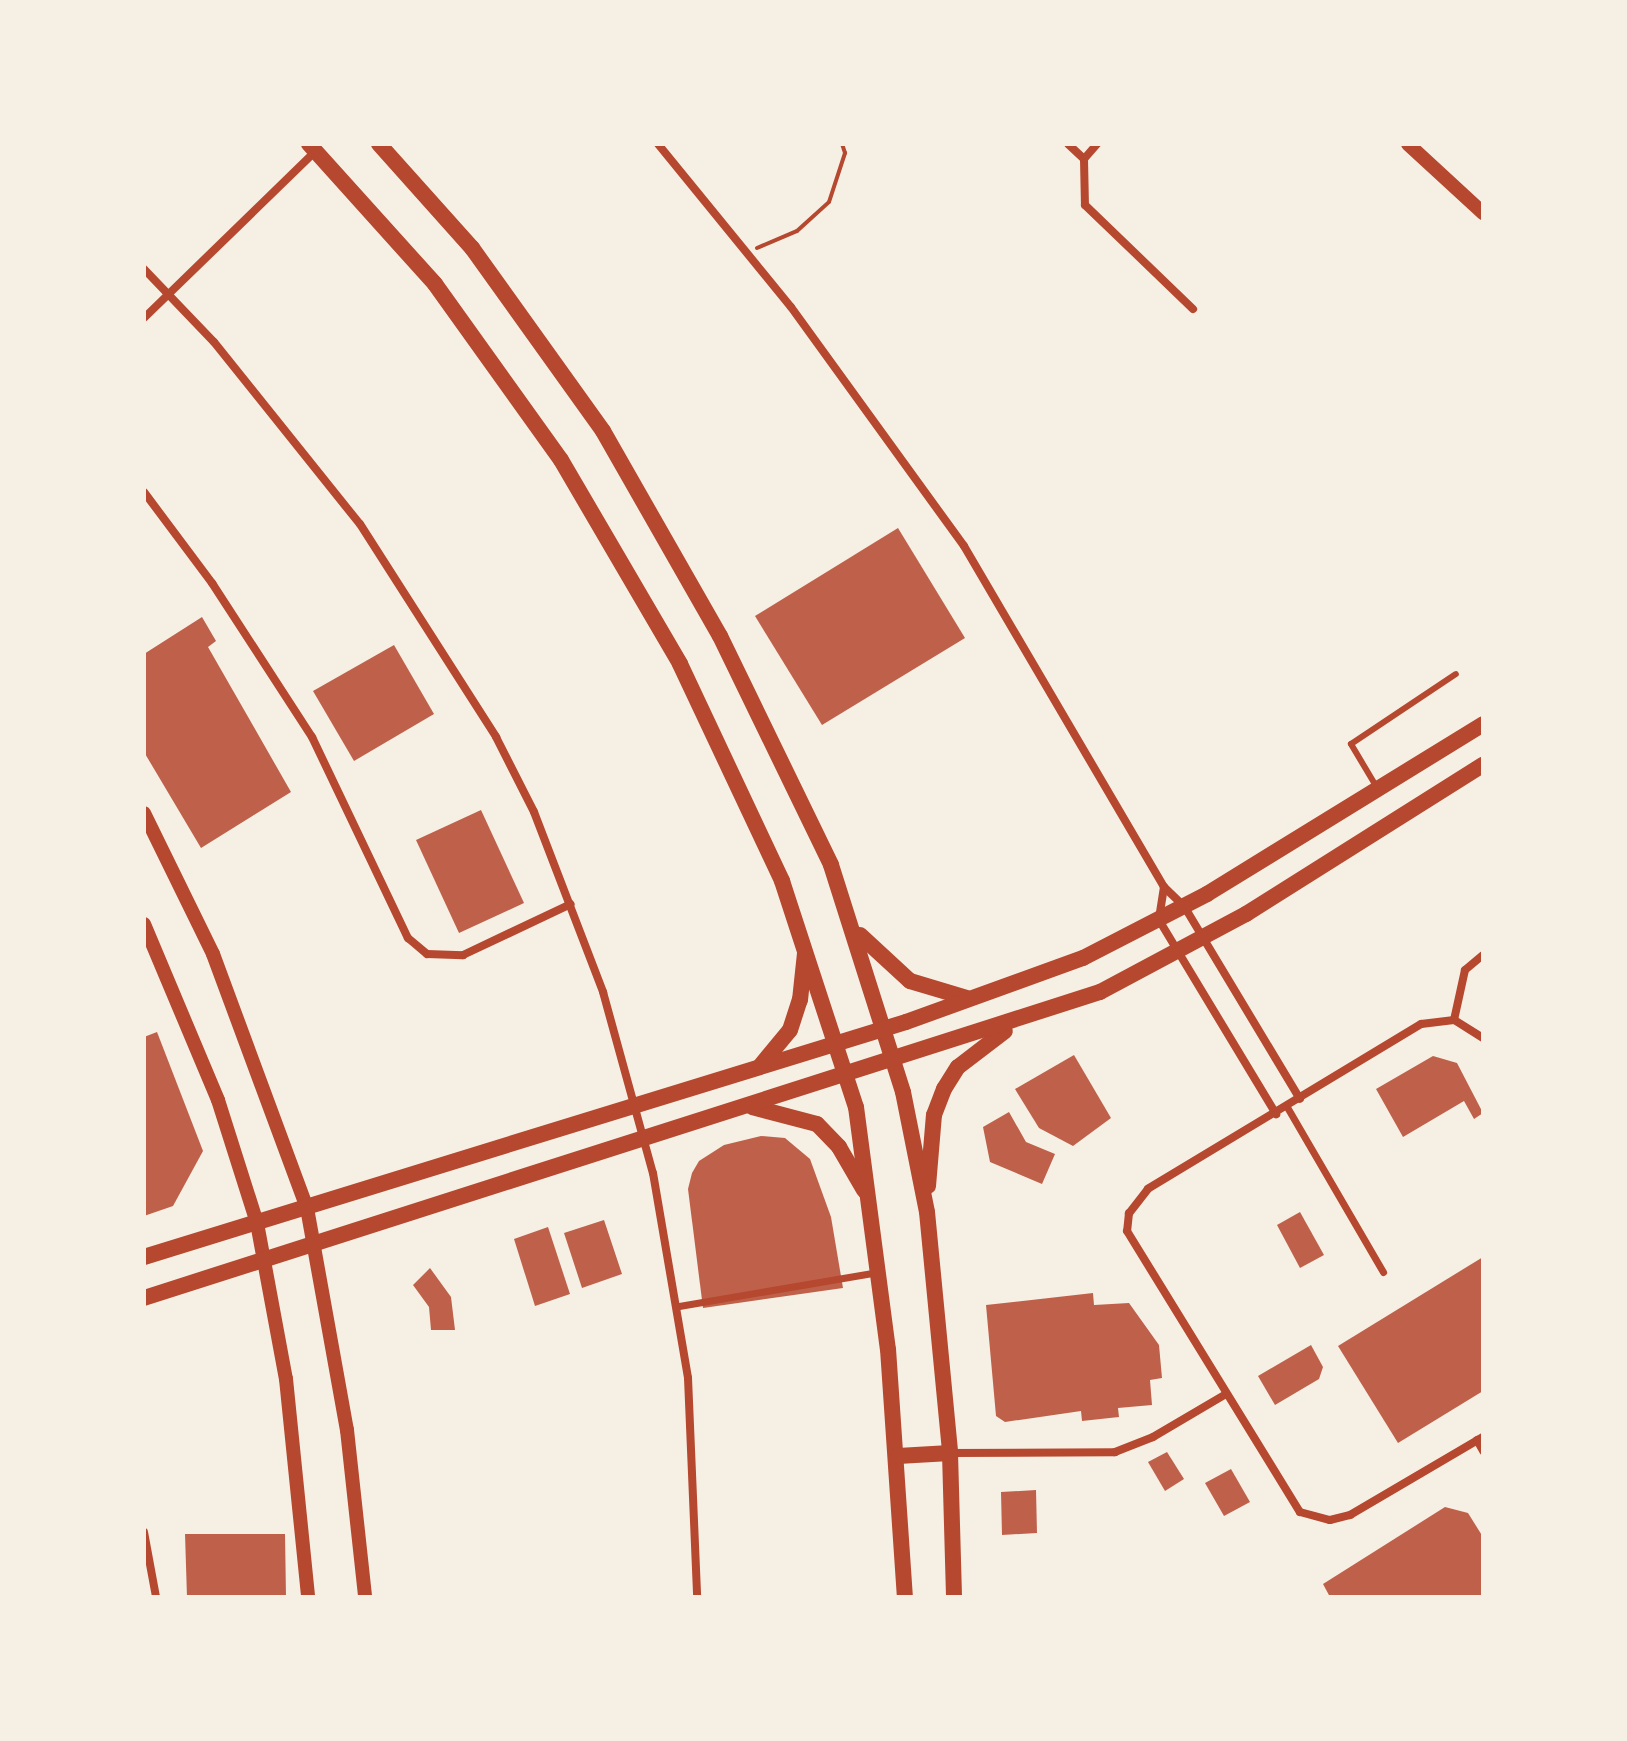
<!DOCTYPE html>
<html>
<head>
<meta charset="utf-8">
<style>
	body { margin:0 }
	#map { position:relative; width:1627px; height:1741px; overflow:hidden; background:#f6efe4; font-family:Inter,sans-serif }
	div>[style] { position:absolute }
	.building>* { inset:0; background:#bf614a }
	.path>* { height:4px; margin:-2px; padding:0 2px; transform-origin:2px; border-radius:2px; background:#b5482f }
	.service>* { height:6px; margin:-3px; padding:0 3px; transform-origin:3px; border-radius:3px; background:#b5482f }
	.pedestrian>* { height:7px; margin:-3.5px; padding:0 3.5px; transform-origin:3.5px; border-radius:3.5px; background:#b5482f }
	.minor>* { height:8px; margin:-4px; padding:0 4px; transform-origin:4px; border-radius:4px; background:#b5482f }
	.tertiary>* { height:14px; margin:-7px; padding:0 7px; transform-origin:7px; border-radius:7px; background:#b5482f }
	.secondary>* { height:16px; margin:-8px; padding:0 8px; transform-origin:8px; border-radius:8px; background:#b5482f }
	span { translate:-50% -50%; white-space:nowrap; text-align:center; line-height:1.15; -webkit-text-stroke:8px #f6efe4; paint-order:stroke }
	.frame { position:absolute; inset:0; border:146px solid #f6efe4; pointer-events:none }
</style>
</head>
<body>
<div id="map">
	<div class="building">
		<i style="clip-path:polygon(898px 528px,965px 638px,822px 725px,755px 616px)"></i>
		<i style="clip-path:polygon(202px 617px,216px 641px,208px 647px,291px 792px,201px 848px,144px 752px,144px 654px)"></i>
		<i style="clip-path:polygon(394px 645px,434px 714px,354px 761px,313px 691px)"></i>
		<i style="clip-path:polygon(481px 810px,524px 903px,459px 933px,416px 840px)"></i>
		<i style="clip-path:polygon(157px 1032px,203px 1151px,173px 1206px,144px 1216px,144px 1037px)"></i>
		<i style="clip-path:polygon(1074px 1055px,1111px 1118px,1073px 1146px,1039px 1128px,1015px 1089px)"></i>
		<i style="clip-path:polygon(1433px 1056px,1457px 1063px,1483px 1113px,1474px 1119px,1464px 1101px,1403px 1137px,1376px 1089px)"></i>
		<i style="clip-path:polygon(1009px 1112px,1026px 1142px,1055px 1154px,1042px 1184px,990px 1162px,983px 1127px)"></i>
		<i style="clip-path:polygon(761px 1136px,785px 1138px,810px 1159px,831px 1217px,843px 1288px,703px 1308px,688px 1189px,692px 1173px,699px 1161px,724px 1145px)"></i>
		<i style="clip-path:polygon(1300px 1212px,1324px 1255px,1300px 1268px,1277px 1225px)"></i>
		<i style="clip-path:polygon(604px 1220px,622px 1274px,582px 1288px,564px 1233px)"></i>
		<i style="clip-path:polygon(548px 1227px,570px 1294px,535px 1306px,514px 1239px)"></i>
		<i style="clip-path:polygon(1483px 1257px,1483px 1391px,1398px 1443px,1338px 1346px)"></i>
		<i style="clip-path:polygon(430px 1268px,451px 1297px,455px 1330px,431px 1330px,429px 1307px,413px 1285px)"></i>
		<i style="clip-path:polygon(1093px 1293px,1094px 1305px,1129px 1303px,1159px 1345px,1162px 1378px,1150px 1380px,1152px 1405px,1118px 1408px,1119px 1417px,1082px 1421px,1081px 1411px,1005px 1422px,996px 1416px,986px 1305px)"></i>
		<i style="clip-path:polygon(1311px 1345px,1323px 1367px,1319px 1379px,1275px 1405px,1258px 1376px)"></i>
		<i style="clip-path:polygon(1167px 1452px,1184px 1479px,1165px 1491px,1148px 1462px)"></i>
		<i style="clip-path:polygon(1231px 1469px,1250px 1502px,1224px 1516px,1205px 1483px)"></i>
		<i style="clip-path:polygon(1036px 1490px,1037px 1533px,1002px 1535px,1001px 1492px)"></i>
		<i style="clip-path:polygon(1445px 1507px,1468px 1513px,1483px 1537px,1483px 1597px,1330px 1597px,1323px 1584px)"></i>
		<i style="clip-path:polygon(185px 1534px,285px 1534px,286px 1597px,187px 1597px)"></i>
	</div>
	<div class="path">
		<i style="left:757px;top:248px;width:43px;rotate:-23deg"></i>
		<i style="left:797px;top:231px;width:43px;rotate:-42.2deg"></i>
		<i style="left:829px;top:202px;width:52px;rotate:-71.9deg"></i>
		<i style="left:845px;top:153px;width:9px;rotate:-108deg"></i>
	</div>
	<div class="service">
		<i style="left:1376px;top:786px;width:49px;rotate:-120.8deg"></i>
		<i style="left:1351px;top:744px;width:126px;rotate:-33.7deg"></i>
	</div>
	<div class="pedestrian">
		<i style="left:1287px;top:1107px;width:191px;rotate:59.8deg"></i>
		<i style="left:679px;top:1306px;width:202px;rotate:-9.7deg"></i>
	</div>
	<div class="minor">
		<i style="left:658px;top:144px;width:210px;rotate:50.8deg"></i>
		<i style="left:791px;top:307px;width:295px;rotate:54.1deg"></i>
		<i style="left:964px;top:546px;width:395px;rotate:59.6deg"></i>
		<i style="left:1164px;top:887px;width:28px;rotate:44deg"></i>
		<i style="left:1184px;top:906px;width:225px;rotate:59deg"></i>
		<i style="left:1068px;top:144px;width:22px;rotate:43deg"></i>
		<i style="left:1084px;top:159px;width:46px;rotate:88.8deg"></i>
		<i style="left:1085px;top:205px;width:150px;rotate:43.9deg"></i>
		<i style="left:1084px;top:159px;width:20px;rotate:-49deg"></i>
		<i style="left:144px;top:269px;width:101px;rotate:46.2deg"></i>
		<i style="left:214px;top:342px;width:233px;rotate:51.3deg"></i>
		<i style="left:360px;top:524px;width:253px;rotate:57.4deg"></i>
		<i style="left:496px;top:737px;width:84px;rotate:63.1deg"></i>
		<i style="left:534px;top:812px;width:193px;rotate:69deg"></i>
		<i style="left:603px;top:992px;width:188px;rotate:74.6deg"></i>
		<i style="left:653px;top:1173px;width:208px;rotate:80.3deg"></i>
		<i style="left:688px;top:1378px;width:219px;rotate:87.6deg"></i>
		<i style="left:144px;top:318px;width:240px;rotate:-44.2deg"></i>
		<i style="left:144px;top:492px;width:114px;rotate:53.2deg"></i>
		<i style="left:212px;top:583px;width:184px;rotate:57deg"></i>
		<i style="left:312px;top:737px;width:223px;rotate:64.5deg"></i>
		<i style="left:408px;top:938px;width:25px;rotate:40deg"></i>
		<i style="left:427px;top:954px;width:36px;rotate:2deg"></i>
		<i style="left:463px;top:955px;width:119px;rotate:-25.3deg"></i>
		<i style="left:1164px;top:887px;width:33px;rotate:99deg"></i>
		<i style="left:1159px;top:920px;width:227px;rotate:58.9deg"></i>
		<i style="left:1454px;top:1020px;width:51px;rotate:-77.6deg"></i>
		<i style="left:1465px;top:970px;width:23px;rotate:-40deg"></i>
		<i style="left:1483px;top:1038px;width:34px;rotate:-148deg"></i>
		<i style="left:1454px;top:1020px;width:33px;rotate:173deg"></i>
		<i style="left:1421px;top:1024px;width:319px;rotate:148.9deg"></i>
		<i style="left:1148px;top:1189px;width:31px;rotate:128deg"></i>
		<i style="left:1129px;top:1213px;width:18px;rotate:96deg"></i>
		<i style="left:1127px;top:1231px;width:330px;rotate:58.4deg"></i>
		<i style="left:1300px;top:1512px;width:31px;rotate:15deg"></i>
		<i style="left:1330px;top:1520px;width:21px;rotate:-14deg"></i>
		<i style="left:1350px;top:1515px;width:154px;rotate:-30.4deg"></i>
		<i style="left:1477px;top:1440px;width:13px;rotate:61deg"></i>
		<i style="left:950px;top:1453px;width:165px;rotate:-0.3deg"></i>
		<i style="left:1115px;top:1452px;width:41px;rotate:-21.5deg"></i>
		<i style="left:1153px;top:1437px;width:85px;rotate:-30.5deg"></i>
		<i style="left:144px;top:1532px;width:66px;rotate:79.5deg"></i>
	</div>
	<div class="tertiary">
		<i style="left:1408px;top:144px;width:102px;rotate:42.6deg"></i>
		<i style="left:144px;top:813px;width:157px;rotate:63.9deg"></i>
		<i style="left:213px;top:954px;width:271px;rotate:69.7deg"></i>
		<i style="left:307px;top:1208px;width:226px;rotate:79.8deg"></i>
		<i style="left:347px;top:1430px;width:168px;rotate:83.8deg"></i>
		<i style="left:144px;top:924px;width:191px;rotate:67.2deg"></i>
		<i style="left:218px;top:1100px;width:129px;rotate:72.4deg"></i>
		<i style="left:257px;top:1223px;width:159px;rotate:79.5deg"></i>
		<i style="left:286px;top:1379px;width:219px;rotate:84.2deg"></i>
	</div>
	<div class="secondary">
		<i style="left:309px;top:144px;width:188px;rotate:48deg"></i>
		<i style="left:435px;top:284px;width:216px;rotate:54.4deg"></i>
		<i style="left:561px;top:460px;width:236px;rotate:59.7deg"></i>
		<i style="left:680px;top:664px;width:240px;rotate:64.8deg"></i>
		<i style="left:782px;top:881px;width:238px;rotate:71.9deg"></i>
		<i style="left:856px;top:1107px;width:244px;rotate:82.5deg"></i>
		<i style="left:888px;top:1349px;width:249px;rotate:86.1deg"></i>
		<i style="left:379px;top:144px;width:140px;rotate:48.2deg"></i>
		<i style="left:472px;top:248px;width:225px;rotate:54.4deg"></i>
		<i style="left:603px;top:431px;width:236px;rotate:60.3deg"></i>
		<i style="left:720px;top:636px;width:254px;rotate:64.1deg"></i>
		<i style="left:831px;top:865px;width:238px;rotate:72.4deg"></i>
		<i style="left:903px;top:1092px;width:122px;rotate:78.7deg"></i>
		<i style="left:927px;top:1212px;width:242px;rotate:84.5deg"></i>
		<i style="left:950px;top:1453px;width:144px;rotate:88.4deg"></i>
		<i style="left:860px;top:935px;width:68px;rotate:42.6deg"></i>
		<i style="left:910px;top:981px;width:59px;rotate:16.6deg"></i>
		<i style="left:761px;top:1065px;width:45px;rotate:-50.4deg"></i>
		<i style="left:790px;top:1030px;width:32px;rotate:-72deg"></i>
		<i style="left:800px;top:1000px;width:47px;rotate:-83.9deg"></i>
		<i style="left:752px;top:1107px;width:67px;rotate:14.7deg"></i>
		<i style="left:817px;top:1124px;width:32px;rotate:46deg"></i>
		<i style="left:839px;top:1147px;width:50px;rotate:59.8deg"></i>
		<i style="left:928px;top:1186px;width:71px;rotate:-85.2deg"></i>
		<i style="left:934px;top:1115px;width:28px;rotate:-69deg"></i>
		<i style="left:944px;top:1089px;width:26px;rotate:-58deg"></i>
		<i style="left:958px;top:1067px;width:59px;rotate:-37.5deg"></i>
		<i style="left:144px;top:1257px;width:797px;rotate:-17.14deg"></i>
		<i style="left:906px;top:1022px;width:188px;rotate:-19.9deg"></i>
		<i style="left:1083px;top:958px;width:140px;rotate:-27.3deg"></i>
		<i style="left:1207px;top:894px;width:324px;rotate:-31.6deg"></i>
		<i style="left:144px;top:1298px;width:1004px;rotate:-17.75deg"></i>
		<i style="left:1100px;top:992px;width:166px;rotate:-28.1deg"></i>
		<i style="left:1246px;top:914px;width:280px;rotate:-32.2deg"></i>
		<i style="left:898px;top:1456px;width:52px;rotate:-3.3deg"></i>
	</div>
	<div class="frame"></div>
</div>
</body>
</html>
